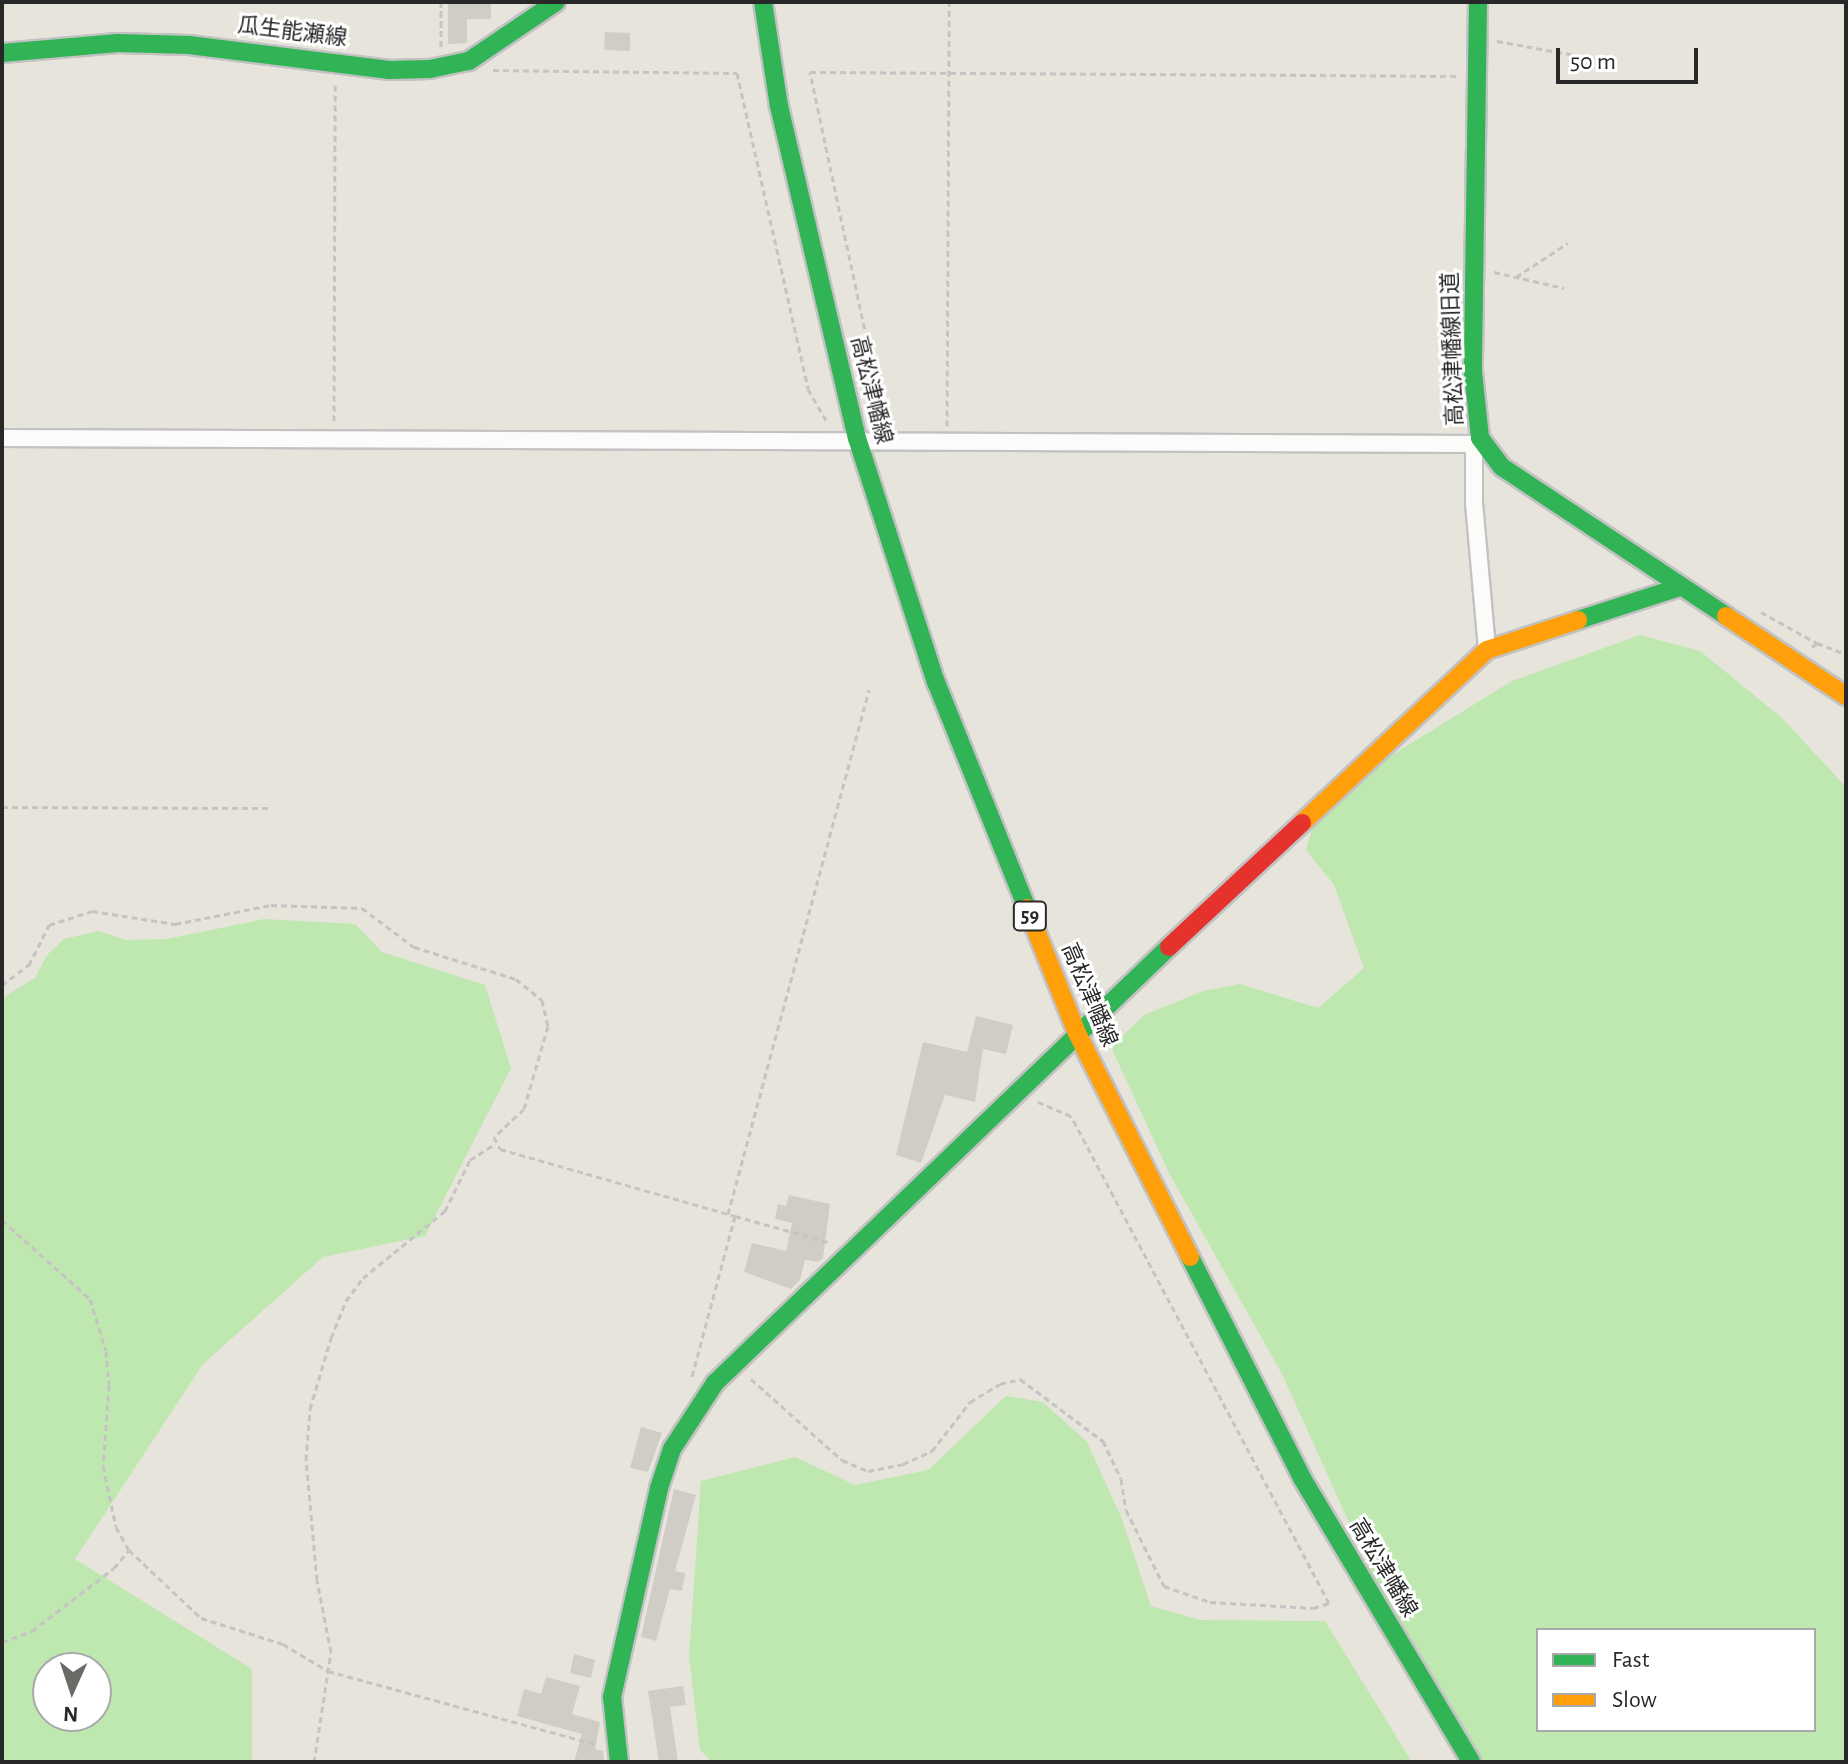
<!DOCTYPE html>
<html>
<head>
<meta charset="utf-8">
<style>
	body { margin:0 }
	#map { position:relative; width:1848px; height:1764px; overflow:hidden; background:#e7e4dc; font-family:"Alegreya Sans","Noto Sans JP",sans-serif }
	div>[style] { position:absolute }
	.green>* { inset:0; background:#bfe7b0 }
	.building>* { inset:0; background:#d0cdc7 }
	.path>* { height:3px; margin-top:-1.5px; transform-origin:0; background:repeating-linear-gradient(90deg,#c5c4c3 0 6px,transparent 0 10px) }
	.roads { filter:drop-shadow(2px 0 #c3c2c3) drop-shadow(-2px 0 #c3c2c3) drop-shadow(0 2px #c3c2c3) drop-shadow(0 -2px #c3c2c3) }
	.street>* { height:16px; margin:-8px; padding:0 8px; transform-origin:8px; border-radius:8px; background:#fbfbfa }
	.fast>* { height:18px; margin:-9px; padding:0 9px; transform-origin:9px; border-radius:9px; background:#30b455 }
	.slow>* { height:18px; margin:-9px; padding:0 9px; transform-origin:9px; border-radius:9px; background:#ff9f0a }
	.jam>* { height:18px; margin:-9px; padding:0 9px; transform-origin:9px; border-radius:9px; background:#e5322d }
	span { translate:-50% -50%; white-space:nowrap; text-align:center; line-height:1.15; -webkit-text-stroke:6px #fff; paint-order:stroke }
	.shield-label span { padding:2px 6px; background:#fff; border:2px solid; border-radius:6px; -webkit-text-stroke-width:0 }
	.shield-label { font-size:20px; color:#282828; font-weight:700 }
	.street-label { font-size:22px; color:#282828 }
	.frame { position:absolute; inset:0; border:4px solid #282828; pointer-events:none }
	.legend { position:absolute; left:1536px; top:1628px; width:280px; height:104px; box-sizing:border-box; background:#fff; border:2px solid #a9a9a9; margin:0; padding:10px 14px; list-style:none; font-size:24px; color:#282828 }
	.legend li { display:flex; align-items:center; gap:16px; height:40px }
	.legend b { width:40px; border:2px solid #a9a9a9 }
	.north { position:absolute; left:32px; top:1652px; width:80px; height:80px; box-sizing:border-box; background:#fff; border:2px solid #a9a9a9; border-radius:50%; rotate:183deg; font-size:22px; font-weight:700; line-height:32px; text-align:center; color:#282828 }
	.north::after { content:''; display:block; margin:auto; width:28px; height:36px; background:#6b6a67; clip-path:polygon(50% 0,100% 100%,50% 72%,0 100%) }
	.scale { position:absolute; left:1556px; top:48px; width:142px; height:36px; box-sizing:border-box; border:4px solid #282828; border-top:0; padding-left:10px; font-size:24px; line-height:28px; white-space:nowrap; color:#282828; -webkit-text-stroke:6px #fff; paint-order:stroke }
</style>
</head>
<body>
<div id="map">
	<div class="green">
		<i style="clip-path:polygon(evenodd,1640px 635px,1700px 651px,1782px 718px,1846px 787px,1846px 1762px,1483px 1762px,1379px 1589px,1282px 1374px,1169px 1173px,1111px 1047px,1144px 1015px,1203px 991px,1240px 984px,1318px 1008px,1364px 968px,1334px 885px,1306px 850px,1314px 822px,1371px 768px,1512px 681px,1640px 635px,1538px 1630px,1814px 1630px,1814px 1730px,1538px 1730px,1538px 1630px)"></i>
		<i style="clip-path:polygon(evenodd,264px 919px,355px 924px,382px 952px,485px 985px,511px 1068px,425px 1236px,323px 1257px,203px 1364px,75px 1559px,252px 1669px,252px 1762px,2px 1762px,2px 998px,35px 978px,47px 955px,64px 939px,99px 931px,126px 940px,167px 939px,264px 919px,48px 1668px,96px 1668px,96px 1716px,48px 1716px,48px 1668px)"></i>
		<i style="clip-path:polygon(1006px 1396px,1043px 1402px,1087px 1442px,1122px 1519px,1151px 1606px,1201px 1620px,1325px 1621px,1412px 1762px,712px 1762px,700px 1750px,689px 1657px,701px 1481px,795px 1457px,855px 1485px,928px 1470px)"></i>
	</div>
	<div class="building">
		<i style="clip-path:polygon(448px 2px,491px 2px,491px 19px,467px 19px,467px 43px,448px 44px)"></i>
		<i style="clip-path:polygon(605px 32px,630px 33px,630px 51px,604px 50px)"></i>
		<i style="clip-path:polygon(976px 1016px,1013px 1025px,1006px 1054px,983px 1049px,975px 1102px,945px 1095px,921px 1163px,896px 1155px,923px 1042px,967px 1052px)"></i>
		<i style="clip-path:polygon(789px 1195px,830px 1204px,823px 1258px,818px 1262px,805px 1260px,800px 1280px,791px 1289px,744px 1272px,752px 1243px,786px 1251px,792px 1223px,775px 1219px,778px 1204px,786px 1206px)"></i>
		<i style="clip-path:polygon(641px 1427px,662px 1433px,648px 1472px,630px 1468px)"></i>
		<i style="clip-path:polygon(674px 1489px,696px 1495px,675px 1571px,685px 1573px,682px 1591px,670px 1589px,656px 1641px,641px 1637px)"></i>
		<i style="clip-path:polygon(574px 1654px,595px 1660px,591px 1678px,570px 1673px)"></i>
		<i style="clip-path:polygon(546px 1677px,580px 1686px,572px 1714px,600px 1722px,595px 1749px,603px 1751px,604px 1762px,574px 1762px,582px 1734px,517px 1716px,524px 1689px,541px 1694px)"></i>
		<i style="clip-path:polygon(683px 1686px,686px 1705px,670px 1707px,678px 1762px,659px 1762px,648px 1691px)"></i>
	</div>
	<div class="path">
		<i style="left:1497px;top:41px;width:79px;rotate:10.2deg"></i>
		<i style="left:441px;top:47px;width:45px;rotate:-90deg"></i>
		<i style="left:493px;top:70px;width:244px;rotate:0.7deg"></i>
		<i style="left:737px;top:73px;width:324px;rotate:77.3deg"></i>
		<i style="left:808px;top:389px;width:39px;rotate:60deg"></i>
		<i style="left:1494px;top:272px;width:72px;rotate:12.9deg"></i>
		<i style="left:1516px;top:277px;width:62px;rotate:-33.2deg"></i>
		<i style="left:334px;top:421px;width:336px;rotate:-89.8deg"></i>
		<i style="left:879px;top:426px;width:29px;rotate:-90deg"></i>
		<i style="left:879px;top:397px;width:332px;rotate:-102deg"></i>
		<i style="left:810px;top:72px;width:647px;rotate:0.35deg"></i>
		<i style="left:947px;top:426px;width:424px;rotate:-89.7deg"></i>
		<i style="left:1761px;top:612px;width:64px;rotate:29deg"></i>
		<i style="left:1812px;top:647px;width:6px;rotate:-39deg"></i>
		<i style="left:1817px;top:643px;width:31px;rotate:21deg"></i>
		<i style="left:2px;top:807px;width:268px;rotate:0.2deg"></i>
		<i style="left:2px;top:985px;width:34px;rotate:-37deg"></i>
		<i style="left:29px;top:965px;width:45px;rotate:-63.4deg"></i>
		<i style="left:49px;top:925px;width:45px;rotate:-18deg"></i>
		<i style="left:92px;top:911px;width:84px;rotate:8.9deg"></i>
		<i style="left:175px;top:924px;width:98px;rotate:-11.2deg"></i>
		<i style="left:271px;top:905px;width:91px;rotate:1.9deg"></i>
		<i style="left:362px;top:908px;width:65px;rotate:36.9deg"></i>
		<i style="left:414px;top:947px;width:107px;rotate:17.4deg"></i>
		<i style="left:516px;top:979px;width:33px;rotate:39deg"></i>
		<i style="left:542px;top:1000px;width:27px;rotate:77deg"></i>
		<i style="left:548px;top:1026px;width:86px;rotate:106.1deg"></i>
		<i style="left:524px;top:1109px;width:41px;rotate:137deg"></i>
		<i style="left:494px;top:1137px;width:13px;rotate:63deg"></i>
		<i style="left:500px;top:1149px;width:244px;rotate:15.9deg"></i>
		<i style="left:735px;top:1216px;width:170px;rotate:105deg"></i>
		<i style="left:728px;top:1214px;width:543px;rotate:-74.94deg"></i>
		<i style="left:735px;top:1216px;width:97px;rotate:15.6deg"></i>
		<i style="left:2px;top:1220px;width:118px;rotate:41.9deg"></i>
		<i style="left:90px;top:1299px;width:54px;rotate:72.9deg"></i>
		<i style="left:106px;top:1351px;width:34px;rotate:85deg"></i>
		<i style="left:109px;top:1385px;width:81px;rotate:94.2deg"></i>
		<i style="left:103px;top:1466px;width:62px;rotate:78deg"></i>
		<i style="left:116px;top:1527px;width:26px;rotate:61deg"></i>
		<i style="left:129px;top:1550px;width:99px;rotate:43.4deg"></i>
		<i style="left:201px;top:1618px;width:86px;rotate:17.6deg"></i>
		<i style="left:283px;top:1644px;width:52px;rotate:31deg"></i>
		<i style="left:328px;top:1671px;width:277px;rotate:15.3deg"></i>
		<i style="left:751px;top:1379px;width:122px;rotate:41.7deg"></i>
		<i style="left:842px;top:1460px;width:28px;rotate:23deg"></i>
		<i style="left:868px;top:1471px;width:36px;rotate:-11deg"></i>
		<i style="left:903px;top:1464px;width:32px;rotate:-24deg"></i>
		<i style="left:932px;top:1451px;width:62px;rotate:-52.2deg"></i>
		<i style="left:970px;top:1402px;width:35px;rotate:-31deg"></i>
		<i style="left:1000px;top:1384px;width:21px;rotate:-14deg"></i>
		<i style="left:1020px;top:1379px;width:104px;rotate:36.8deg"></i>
		<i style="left:1103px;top:1441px;width:42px;rotate:64.7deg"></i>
		<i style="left:1121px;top:1479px;width:31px;rotate:81deg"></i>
		<i style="left:1126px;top:1510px;width:85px;rotate:63.4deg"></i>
		<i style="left:1164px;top:1586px;width:49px;rotate:19.2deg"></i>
		<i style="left:1210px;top:1602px;width:103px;rotate:3.3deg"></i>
		<i style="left:1313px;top:1608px;width:17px;rotate:-17deg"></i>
		<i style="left:1329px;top:1603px;width:551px;rotate:-117.91deg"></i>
		<i style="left:1071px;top:1116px;width:36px;rotate:-157deg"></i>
		<i style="left:2px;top:1642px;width:32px;rotate:-20deg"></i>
		<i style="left:32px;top:1631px;width:103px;rotate:-37.5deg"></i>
		<i style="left:114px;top:1568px;width:23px;rotate:-50deg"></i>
		<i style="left:314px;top:1762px;width:111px;rotate:-81.2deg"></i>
		<i style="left:331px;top:1652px;width:73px;rotate:-101deg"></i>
		<i style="left:317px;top:1580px;width:121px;rotate:-95.2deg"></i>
		<i style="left:306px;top:1460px;width:51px;rotate:-85.5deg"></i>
		<i style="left:310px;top:1409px;width:74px;rotate:-73.5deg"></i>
		<i style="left:331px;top:1338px;width:40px;rotate:-68deg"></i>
		<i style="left:346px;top:1301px;width:29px;rotate:-54deg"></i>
		<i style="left:363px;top:1278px;width:106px;rotate:-39.3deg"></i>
		<i style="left:445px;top:1211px;width:57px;rotate:-63.9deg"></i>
		<i style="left:470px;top:1160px;width:30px;rotate:-33deg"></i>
	</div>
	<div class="roads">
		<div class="street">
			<i style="left:2px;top:438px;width:1472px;rotate:0.23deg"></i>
			<i style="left:1480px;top:438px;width:8px;rotate:135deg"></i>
			<i style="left:1474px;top:444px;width:59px;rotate:90deg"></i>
			<i style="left:1474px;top:503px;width:148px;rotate:84.9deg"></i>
		</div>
		<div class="fast">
			<i style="left:763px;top:2px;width:105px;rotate:81.3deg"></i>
			<i style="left:779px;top:106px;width:341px;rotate:76.8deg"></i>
			<i style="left:857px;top:438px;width:256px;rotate:72.1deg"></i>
			<i style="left:936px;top:682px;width:244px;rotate:68.1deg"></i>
			<i style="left:1478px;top:2px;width:370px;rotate:90.8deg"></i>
			<i style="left:1473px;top:372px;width:66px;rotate:83.9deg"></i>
			<i style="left:1480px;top:438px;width:36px;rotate:53deg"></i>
			<i style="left:1502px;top:467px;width:269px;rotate:33.6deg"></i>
			<i style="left:2px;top:53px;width:116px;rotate:-4.9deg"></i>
			<i style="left:118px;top:43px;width:71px;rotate:1.6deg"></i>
			<i style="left:189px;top:45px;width:202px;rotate:7.1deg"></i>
			<i style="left:389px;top:70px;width:41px;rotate:-1.4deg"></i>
			<i style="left:430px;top:69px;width:40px;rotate:-12deg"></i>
			<i style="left:469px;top:61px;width:105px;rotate:-34.1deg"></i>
			<i style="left:1578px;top:620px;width:104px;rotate:-17.9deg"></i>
			<i style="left:1190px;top:1257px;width:248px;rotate:63.1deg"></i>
			<i style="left:1302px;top:1478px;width:330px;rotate:59.2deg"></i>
			<i style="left:619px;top:1762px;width:65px;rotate:-96.1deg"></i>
			<i style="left:612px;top:1697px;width:214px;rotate:-77.3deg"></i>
			<i style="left:659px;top:1488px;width:41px;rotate:-71.6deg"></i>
			<i style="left:672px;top:1449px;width:79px;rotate:-56.9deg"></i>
			<i style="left:715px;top:1383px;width:629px;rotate:-43.84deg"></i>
		</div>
		<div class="slow">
			<i style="left:1726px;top:616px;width:144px;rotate:33.7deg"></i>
			<i style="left:1302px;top:823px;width:253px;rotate:-43.1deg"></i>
			<i style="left:1487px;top:650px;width:96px;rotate:-18.2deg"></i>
			<i style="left:1027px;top:908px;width:135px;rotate:68.2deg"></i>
			<i style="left:1077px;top:1033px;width:251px;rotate:63.2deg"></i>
		</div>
		<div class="jam">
			<i style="left:1169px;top:947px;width:182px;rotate:-43deg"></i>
		</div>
	</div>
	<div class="shield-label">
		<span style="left:1030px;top:916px">59</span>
	</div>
	<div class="street-label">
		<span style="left:292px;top:32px;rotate:7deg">瓜生能瀬線</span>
		<span style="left:1453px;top:349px;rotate:-92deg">高松津幡線旧道</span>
		<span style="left:871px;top:390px;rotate:76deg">高松津幡線</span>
		<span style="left:1089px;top:995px;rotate:67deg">高松津幡線</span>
		<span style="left:1383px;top:1568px;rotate:59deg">高松津幡線</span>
	</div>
	<div class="frame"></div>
	<ul class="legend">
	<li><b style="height:10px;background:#30b455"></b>Fast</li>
	<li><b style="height:10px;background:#ff9f0a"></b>Slow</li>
	</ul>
	<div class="north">N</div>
	<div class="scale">50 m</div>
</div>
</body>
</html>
